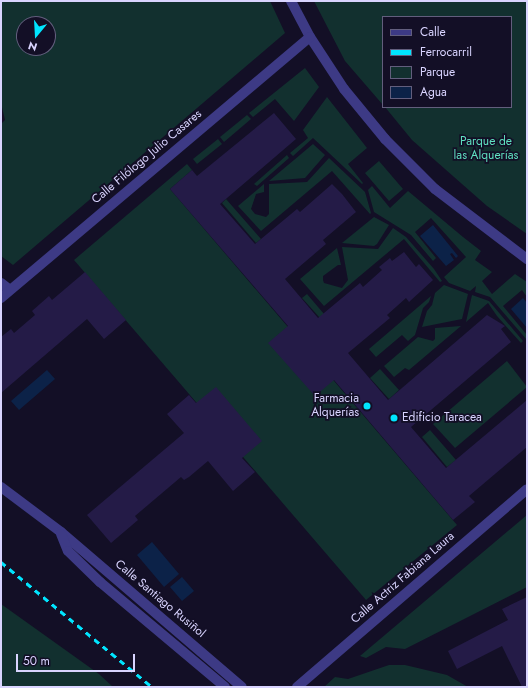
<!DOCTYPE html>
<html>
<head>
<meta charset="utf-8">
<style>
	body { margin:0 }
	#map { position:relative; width:528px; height:688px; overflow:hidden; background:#130f26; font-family:Jost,sans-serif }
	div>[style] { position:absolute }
	.green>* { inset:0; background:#12302f }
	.water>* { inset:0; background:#0c2248 }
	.building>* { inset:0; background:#241b47 }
	.minor>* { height:10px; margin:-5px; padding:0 5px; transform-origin:5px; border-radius:5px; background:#3d3a85 }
	.rail>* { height:3px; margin-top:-1.5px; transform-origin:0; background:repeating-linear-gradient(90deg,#00e5ff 0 6px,transparent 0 11px) }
	.dots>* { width:11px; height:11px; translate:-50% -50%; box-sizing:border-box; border:2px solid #130f26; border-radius:50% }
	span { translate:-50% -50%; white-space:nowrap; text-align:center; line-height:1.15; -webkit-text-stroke:3.5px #130f26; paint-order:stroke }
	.park-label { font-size:12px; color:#5fe0c0 }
	.street-label { font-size:12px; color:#d9d4ff }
	.poi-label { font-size:12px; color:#d9d4ff }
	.right { translate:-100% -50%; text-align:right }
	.left { translate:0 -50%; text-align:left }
	.frame { position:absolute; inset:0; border:2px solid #d9d4ff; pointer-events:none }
	.legend { position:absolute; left:382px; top:16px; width:130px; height:92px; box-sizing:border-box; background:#130f26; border:1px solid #625e7d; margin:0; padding:5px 7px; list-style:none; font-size:12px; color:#d9d4ff }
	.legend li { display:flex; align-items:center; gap:8px; height:20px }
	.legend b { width:20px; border:1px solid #625e7d }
	.north { position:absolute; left:16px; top:16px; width:40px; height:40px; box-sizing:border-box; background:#130f26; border:1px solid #625e7d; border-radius:50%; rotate:198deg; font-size:11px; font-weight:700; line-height:16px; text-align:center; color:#d9d4ff }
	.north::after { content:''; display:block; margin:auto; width:14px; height:18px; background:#00e5ff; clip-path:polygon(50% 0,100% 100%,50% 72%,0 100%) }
	.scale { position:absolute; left:16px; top:654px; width:119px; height:18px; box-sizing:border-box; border:2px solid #d9d4ff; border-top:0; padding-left:5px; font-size:12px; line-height:14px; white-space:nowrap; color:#d9d4ff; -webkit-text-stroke:3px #130f26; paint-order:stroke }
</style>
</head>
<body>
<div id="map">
	<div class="green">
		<i style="clip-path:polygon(evenodd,1px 1px,270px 1px,285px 33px,13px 265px,1px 256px,1px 124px,5px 120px,1px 103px,1px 1px,24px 24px,48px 24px,48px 48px,24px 48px,24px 24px)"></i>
		<i style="clip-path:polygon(314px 1px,527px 1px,527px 234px,487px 206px,412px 140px,385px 107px,511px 107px,511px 17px,383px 17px,383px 105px,345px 61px)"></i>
		<i style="clip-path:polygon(305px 68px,319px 87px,294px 121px,275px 99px,253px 117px,249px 113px)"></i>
		<i style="clip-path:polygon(327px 97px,367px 148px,348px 164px,363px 183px,362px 184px,313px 138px,293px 156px,290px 153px,308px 138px,303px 130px)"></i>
		<i style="clip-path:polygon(247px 115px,251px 119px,224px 142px,220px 137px)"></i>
		<i style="clip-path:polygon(218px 139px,222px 144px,197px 164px,193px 159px)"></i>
		<i style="clip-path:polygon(313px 144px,325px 155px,305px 178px,269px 181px)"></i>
		<i style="clip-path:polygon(287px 155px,289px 158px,257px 186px,254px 184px)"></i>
		<i style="clip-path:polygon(329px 158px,365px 192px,371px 213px,370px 214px,332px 171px,261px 231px,238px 206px,264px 184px,264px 192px,256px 194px,251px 209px,255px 214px,266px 217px,269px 214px,269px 184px,307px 182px)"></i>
		<i style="clip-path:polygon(379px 161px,403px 189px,389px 201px,365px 173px)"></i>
		<i style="clip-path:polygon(187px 164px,192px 170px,170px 189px,457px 525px,366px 600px,74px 260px)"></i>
		<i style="clip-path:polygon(372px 186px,390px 208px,408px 191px,463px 237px,481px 251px,475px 260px,492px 272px,482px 281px,492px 294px,515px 274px,527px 282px,527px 297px,522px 290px,503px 306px,527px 335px,527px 340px,490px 297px,475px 292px,476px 286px,470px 291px,449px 283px,444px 277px,466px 257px,431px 218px,415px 232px,436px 258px,433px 261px,411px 235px,374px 212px,368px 190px)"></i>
		<i style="clip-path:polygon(226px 199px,261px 239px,256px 243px,222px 203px)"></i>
		<i style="clip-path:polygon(374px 217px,389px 225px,377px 244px,374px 246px,342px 243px)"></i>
		<i style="clip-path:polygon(393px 228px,406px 237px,434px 269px,442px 281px,440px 282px,404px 239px,324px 306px,300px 279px,337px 248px,341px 265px,338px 265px,323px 276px,323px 280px,324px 283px,342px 288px,348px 280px,342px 247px,378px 249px)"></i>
		<i style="clip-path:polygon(444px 285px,468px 294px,462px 319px,422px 327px,427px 311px,432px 305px,435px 293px)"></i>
		<i style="clip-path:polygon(307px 294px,324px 314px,320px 318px,302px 298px)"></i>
		<i style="clip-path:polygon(472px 295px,489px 301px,523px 341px,521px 343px,497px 316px,488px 303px,466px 322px)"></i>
		<i style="clip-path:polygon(431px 296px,429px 302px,423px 308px,415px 335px,408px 341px,402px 335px,376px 357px,369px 349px)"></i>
		<i style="clip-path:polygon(461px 326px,409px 370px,405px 368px,394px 377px,384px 366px,418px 337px,433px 341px,435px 339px,435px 328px)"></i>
		<i style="clip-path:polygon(507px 361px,527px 387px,455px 448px,433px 424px)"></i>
		<i style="clip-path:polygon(380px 369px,399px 390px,389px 399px,370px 378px)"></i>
		<i style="clip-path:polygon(430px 430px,456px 460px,447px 467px,422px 437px)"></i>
		<i style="clip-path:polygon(527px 515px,527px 587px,405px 649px,386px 647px,366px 658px,360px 656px)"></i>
		<i style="clip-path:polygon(1px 604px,99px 674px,113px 687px,1px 687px)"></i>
		<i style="clip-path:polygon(389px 665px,405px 665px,447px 675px,468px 687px,324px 687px,335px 677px,348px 679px)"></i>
	</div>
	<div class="water">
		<i style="clip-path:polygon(433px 225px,458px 256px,456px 258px,452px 253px,450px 254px,454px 260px,446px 266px,420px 236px)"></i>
		<i style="clip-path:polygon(523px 298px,527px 303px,527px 328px,511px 309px)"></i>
		<i style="clip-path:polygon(47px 370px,55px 379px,19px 410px,11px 401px)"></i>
		<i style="clip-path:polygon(152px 542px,179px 574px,164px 587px,137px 555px)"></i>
		<i style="clip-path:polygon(182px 577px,194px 591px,182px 601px,170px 587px)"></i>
	</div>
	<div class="building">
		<i style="clip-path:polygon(274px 113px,296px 139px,220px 204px,255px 244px,297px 209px,300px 212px,332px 184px,342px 194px,356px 212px,323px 240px,326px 244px,285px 279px,318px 318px,360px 283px,363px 287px,382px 270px,379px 267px,390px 258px,392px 261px,404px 252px,416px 267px,419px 264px,433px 280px,409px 302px,406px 298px,387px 315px,390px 318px,348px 353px,388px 400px,487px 315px,505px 326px,501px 329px,511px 342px,411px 427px,446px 468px,527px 400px,527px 447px,469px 496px,475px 502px,453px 520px,334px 380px,315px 396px,268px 343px,288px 326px,170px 189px,192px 170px,197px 176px)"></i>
		<i style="clip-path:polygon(85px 272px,126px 320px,104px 339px,87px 319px,1px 393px,1px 337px,11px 329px,14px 333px,35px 315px,32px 311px,49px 296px,52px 300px)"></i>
		<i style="clip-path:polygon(216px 387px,262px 441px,242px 458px,255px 472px,233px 491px,208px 461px,189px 477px,184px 480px,181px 477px,135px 516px,138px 520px,111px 543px,87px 515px,184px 433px,167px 414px,189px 395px,196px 403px)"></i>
		<i style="clip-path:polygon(527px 597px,527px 687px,522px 687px,502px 646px,457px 669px,448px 651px,508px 620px,502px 609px)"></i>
	</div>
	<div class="minor">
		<i style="left:291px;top:1px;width:41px;rotate:62.2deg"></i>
		<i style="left:310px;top:37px;width:62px;rotate:56.8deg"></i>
		<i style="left:344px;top:89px;width:65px;rotate:50.6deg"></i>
		<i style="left:385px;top:139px;width:71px;rotate:45deg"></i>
		<i style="left:435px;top:189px;width:116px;rotate:37.3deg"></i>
		<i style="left:1px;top:283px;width:11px;rotate:38deg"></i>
		<i style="left:1px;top:298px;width:404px;rotate:-40.2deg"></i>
		<i style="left:1px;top:487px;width:75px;rotate:36.9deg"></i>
		<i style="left:61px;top:532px;width:238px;rotate:40.6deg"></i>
		<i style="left:61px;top:534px;width:18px;rotate:68deg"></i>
		<i style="left:68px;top:551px;width:45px;rotate:44.1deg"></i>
		<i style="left:100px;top:582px;width:163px;rotate:40deg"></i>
		<i style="left:297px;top:687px;width:303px;rotate:-40.7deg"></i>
	</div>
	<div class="rail">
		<i style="left:1px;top:562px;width:196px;rotate:39.6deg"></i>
	</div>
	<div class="dots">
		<i style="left:367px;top:406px;background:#00e5ff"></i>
		<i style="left:394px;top:418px;background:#00e5ff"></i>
	</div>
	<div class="park-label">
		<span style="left:486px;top:149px">Parque de<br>las Alquerías</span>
	</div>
	<div class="street-label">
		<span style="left:147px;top:157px;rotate:-40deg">Calle Filólogo Julio Casares</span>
		<span style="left:403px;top:578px;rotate:-41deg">Calle Actriz Fabiana Laura</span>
		<span style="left:160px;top:599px;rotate:40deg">Calle Santiago Rusiñol</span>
	</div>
	<div class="poi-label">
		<span class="right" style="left:359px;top:406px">Farmacia<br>Alquerías</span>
		<span class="left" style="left:402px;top:418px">Edificio Taracea</span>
	</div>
	<div class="frame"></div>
	<ul class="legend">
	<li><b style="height:5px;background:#3d3a85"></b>Calle</li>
	<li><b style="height:5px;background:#00e5ff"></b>Ferrocarril</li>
	<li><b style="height:11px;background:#12302f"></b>Parque</li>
	<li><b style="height:11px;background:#0c2248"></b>Agua</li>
	</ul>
	<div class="north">N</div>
	<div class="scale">50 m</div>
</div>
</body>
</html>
